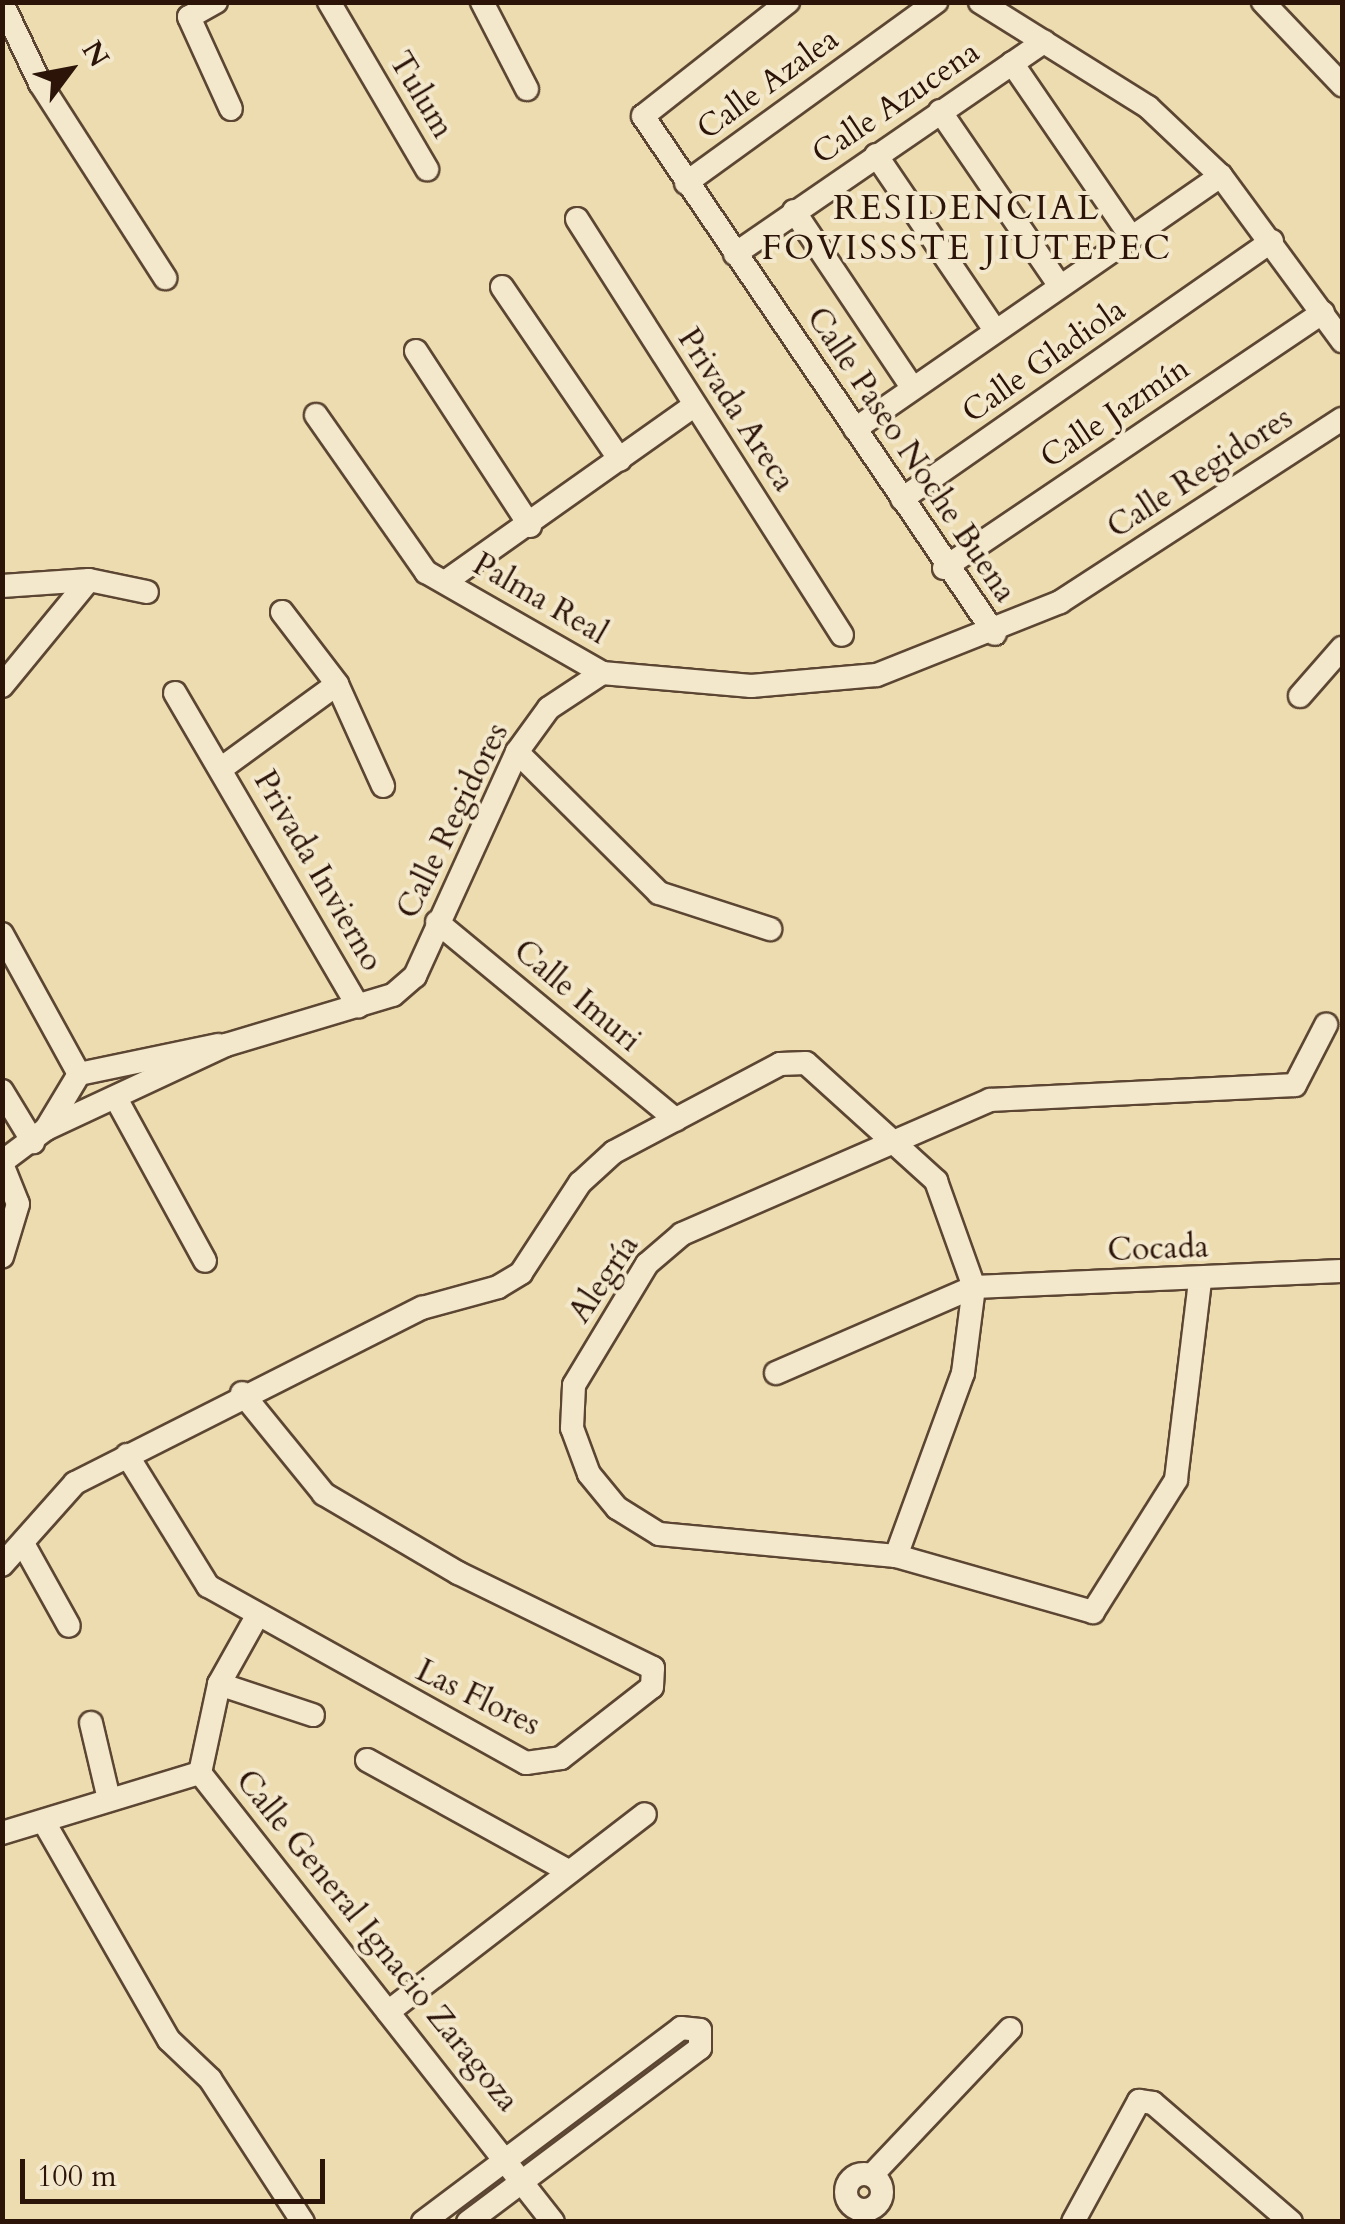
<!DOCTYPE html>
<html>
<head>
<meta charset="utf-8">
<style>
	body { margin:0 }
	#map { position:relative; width:1345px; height:2224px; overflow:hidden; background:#eddcb0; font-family:Cardo,serif }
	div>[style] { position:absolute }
	.roads { filter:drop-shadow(2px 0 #5c4633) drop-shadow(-2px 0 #5c4633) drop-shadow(0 2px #5c4633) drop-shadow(0 -2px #5c4633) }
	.street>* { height:22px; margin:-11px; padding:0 11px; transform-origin:11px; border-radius:11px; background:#f3e8cc }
	.street>.ring { margin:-11px; padding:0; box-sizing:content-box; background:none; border:22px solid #f3e8cc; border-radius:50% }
	span { translate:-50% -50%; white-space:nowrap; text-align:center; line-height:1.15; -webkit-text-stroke:8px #f3e8cc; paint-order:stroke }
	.street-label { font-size:32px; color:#2c1409 }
	.neighbourhood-label { font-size:35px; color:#2c1409; letter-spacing:2.5px }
	.frame { position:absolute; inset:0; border:5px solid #2c1409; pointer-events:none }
	.north { position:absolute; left:20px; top:20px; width:100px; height:100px; -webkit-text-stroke:8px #f3e8cc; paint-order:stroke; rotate:58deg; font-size:28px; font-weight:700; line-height:40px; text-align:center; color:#2c1409 }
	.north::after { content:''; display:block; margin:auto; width:35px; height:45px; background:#2c1409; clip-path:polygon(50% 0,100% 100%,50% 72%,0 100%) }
	.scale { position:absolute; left:20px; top:2159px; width:305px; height:45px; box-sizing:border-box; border:5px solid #2c1409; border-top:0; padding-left:12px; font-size:30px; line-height:35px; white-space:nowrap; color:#2c1409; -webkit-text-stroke:8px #f3e8cc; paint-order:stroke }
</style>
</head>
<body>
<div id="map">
	<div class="roads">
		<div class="street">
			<i style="left:216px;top:2px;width:31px;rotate:151deg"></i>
			<i style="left:189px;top:17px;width:101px;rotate:65.5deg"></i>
			<i style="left:329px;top:2px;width:194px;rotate:59.6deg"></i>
			<i style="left:482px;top:2px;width:98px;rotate:62.7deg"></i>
			<i style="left:788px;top:2px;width:184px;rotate:141.8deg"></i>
			<i style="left:643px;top:116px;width:626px;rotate:55.8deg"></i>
			<i style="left:980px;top:2px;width:198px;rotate:32deg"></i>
			<i style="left:1148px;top:107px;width:100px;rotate:43.4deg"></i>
			<i style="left:1221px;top:176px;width:205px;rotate:53.7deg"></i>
			<i style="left:1263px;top:2px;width:115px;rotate:46.4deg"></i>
			<i style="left:2px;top:3px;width:89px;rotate:64.6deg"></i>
			<i style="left:40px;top:83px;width:232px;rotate:57.3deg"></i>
			<i style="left:1012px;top:63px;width:211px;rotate:55.6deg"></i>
			<i style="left:940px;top:111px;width:211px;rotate:55.6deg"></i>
			<i style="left:876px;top:155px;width:212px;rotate:55.8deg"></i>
			<i style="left:686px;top:183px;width:309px;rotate:-35.9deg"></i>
			<i style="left:794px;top:211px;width:212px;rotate:56.2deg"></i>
			<i style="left:577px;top:219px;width:493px;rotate:57.5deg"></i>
			<i style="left:735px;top:254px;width:375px;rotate:-34.5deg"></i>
			<i style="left:502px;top:287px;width:209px;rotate:55.7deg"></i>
			<i style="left:416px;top:351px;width:209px;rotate:56.9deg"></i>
			<i style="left:316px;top:415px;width:192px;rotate:55deg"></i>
			<i style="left:426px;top:572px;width:203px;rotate:29.8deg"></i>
			<i style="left:855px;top:429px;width:445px;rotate:-34.7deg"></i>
			<i style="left:902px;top:499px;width:451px;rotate:-34.9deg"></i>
			<i style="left:944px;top:568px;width:457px;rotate:-34deg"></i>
			<i style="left:445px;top:582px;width:305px;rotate:-35.3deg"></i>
			<i style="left:2px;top:586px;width:87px;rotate:-3.9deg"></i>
			<i style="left:89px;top:580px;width:59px;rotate:11.7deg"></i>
			<i style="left:282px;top:612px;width:91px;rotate:52.6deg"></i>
			<i style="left:337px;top:684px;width:112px;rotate:65.7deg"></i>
			<i style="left:2px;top:686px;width:137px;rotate:-50.6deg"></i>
			<i style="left:175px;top:693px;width:363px;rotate:59.7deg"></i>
			<i style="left:1300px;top:696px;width:64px;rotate:-48.8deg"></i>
			<i style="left:517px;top:752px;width:200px;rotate:44.8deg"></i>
			<i style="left:659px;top:893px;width:117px;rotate:18deg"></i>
			<i style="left:222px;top:768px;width:142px;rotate:-36.1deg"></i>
			<i style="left:437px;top:922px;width:310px;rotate:39.6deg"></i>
			<i style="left:2px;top:934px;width:160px;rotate:61.2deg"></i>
			<i style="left:2px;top:1091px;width:60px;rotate:58.7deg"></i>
			<i style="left:118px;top:1102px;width:181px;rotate:61.3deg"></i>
			<i style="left:46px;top:1129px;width:199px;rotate:-25deg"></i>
			<i style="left:226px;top:1045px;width:174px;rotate:-16.7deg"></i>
			<i style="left:393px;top:995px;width:29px;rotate:-41deg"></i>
			<i style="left:415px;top:976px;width:246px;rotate:-65.5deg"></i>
			<i style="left:517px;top:752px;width:54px;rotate:-54deg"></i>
			<i style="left:549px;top:708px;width:64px;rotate:-33.4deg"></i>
			<i style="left:602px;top:673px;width:150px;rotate:5deg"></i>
			<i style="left:751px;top:686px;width:126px;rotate:-5deg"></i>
			<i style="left:877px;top:675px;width:197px;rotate:-21.7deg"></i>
			<i style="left:1060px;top:602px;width:336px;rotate:-33deg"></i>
			<i style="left:2px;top:1162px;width:55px;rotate:-36.9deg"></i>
			<i style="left:46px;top:1129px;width:64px;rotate:-59deg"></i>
			<i style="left:79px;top:1074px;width:142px;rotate:-11.8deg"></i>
			<i style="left:2px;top:1164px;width:43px;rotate:68.2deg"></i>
			<i style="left:18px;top:1204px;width:55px;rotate:106.8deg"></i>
			<i style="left:1200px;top:1281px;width:200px;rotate:96.9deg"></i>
			<i style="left:1176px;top:1480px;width:156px;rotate:122.2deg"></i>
			<i style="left:1093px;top:1612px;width:205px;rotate:-164.1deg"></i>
			<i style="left:896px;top:1556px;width:238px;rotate:-174.7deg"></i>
			<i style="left:659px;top:1534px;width:49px;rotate:-148.2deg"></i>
			<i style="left:617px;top:1508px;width:44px;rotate:-129.5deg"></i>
			<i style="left:589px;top:1474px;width:49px;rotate:-110.3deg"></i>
			<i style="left:572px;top:1428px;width:43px;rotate:-87.3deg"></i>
			<i style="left:574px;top:1385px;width:141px;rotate:-58.9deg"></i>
			<i style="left:647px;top:1264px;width:46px;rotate:-40.6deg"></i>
			<i style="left:682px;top:1234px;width:336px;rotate:-23.5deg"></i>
			<i style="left:990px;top:1100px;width:305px;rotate:-2.8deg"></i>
			<i style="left:1295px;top:1085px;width:68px;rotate:-62.7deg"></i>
			<i style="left:776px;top:1373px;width:216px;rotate:-23.5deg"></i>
			<i style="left:974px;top:1287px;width:368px;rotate:-2.5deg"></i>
			<i style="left:127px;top:1455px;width:154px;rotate:58.3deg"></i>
			<i style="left:208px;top:1586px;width:364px;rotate:29.1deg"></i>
			<i style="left:526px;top:1763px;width:35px;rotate:-8deg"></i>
			<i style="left:561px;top:1758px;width:115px;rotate:-38deg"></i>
			<i style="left:652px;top:1687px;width:19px;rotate:-87deg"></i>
			<i style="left:653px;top:1668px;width:217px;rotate:-154deg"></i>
			<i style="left:458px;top:1573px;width:156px;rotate:-149.5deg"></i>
			<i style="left:324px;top:1494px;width:130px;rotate:-129.1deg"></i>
			<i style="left:25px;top:1547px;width:90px;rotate:60.9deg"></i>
			<i style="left:2px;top:1565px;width:110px;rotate:-48.3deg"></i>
			<i style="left:75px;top:1483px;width:389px;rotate:-26.8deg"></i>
			<i style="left:422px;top:1308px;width:79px;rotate:-15.4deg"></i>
			<i style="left:498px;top:1287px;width:27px;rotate:-31deg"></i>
			<i style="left:521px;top:1273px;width:108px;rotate:-56.8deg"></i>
			<i style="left:580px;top:1183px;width:46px;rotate:-42.4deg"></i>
			<i style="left:614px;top:1152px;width:188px;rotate:-27.9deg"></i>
			<i style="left:780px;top:1064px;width:26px;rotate:-2deg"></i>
			<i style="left:806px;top:1063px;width:176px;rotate:42.2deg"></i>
			<i style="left:936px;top:1181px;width:113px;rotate:70.3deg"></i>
			<i style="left:974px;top:1287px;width:87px;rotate:97.3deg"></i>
			<i style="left:963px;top:1373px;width:195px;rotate:110.1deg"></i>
			<i style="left:219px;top:1684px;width:99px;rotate:18.3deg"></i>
			<i style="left:91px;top:1723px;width:78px;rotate:76.7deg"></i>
			<i style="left:367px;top:1760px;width:227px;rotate:28.9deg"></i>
			<i style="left:200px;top:1773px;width:571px;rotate:51.83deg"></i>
			<i style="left:200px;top:1773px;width:91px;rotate:-77.9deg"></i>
			<i style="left:219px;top:1684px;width:76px;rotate:-60.7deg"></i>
			<i style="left:44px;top:1822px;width:251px;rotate:60.2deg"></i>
			<i style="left:169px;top:2040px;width:57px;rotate:43.6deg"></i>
			<i style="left:210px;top:2079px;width:171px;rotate:57deg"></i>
			<i style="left:2px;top:1833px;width:207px;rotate:-16.9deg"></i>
			<i style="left:388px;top:2012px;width:324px;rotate:-37.6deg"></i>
			<i class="ring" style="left:846px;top:2174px;width:14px;height:14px"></i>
			<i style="left:872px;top:2175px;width:201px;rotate:-46.6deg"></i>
			<i style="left:423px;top:2222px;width:323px;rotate:-36.9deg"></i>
			<i style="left:681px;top:2028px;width:19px;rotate:6deg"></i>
			<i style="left:700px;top:2030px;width:18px;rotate:90deg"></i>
			<i style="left:700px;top:2048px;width:290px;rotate:143.1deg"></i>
			<i style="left:1073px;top:2222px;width:138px;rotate:-61.4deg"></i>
			<i style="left:1139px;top:2101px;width:14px;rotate:8deg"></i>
			<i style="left:1153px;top:2103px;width:182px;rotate:40.8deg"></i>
		</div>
	</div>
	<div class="street-label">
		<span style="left:768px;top:84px;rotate:-36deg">Calle Azalea</span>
		<span style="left:421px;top:95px;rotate:59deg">Tulum</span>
		<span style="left:896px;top:103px;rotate:-34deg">Calle Azucena</span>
		<span style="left:1044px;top:361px;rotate:-35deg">Calle Gladiola</span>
		<span style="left:736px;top:410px;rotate:57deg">Privada Areca</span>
		<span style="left:1115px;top:413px;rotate:-34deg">Calle Jazmín</span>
		<span style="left:911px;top:455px;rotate:56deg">Calle Paseo Noche Buena</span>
		<span style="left:1200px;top:473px;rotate:-33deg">Calle Regidores</span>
		<span style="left:540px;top:599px;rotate:30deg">Palma Real</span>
		<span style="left:453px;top:821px;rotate:-64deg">Calle Regidores</span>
		<span style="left:318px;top:871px;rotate:60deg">Privada Invierno</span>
		<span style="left:577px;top:996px;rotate:40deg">Calle Imuri</span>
		<span style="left:1158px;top:1249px;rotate:-2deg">Cocada</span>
		<span style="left:604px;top:1279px;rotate:-56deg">Alegría</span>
		<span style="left:478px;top:1698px;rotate:26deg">Las Flores</span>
		<span style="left:377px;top:1941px;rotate:51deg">Calle General Ignacio Zaragoza</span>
	</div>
	<div class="neighbourhood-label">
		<span style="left:967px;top:228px">RESIDENCIAL<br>FOVISSSTE JIUTEPEC</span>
	</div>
	<div class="frame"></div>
	<div class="north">N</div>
	<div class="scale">100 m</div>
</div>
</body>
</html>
